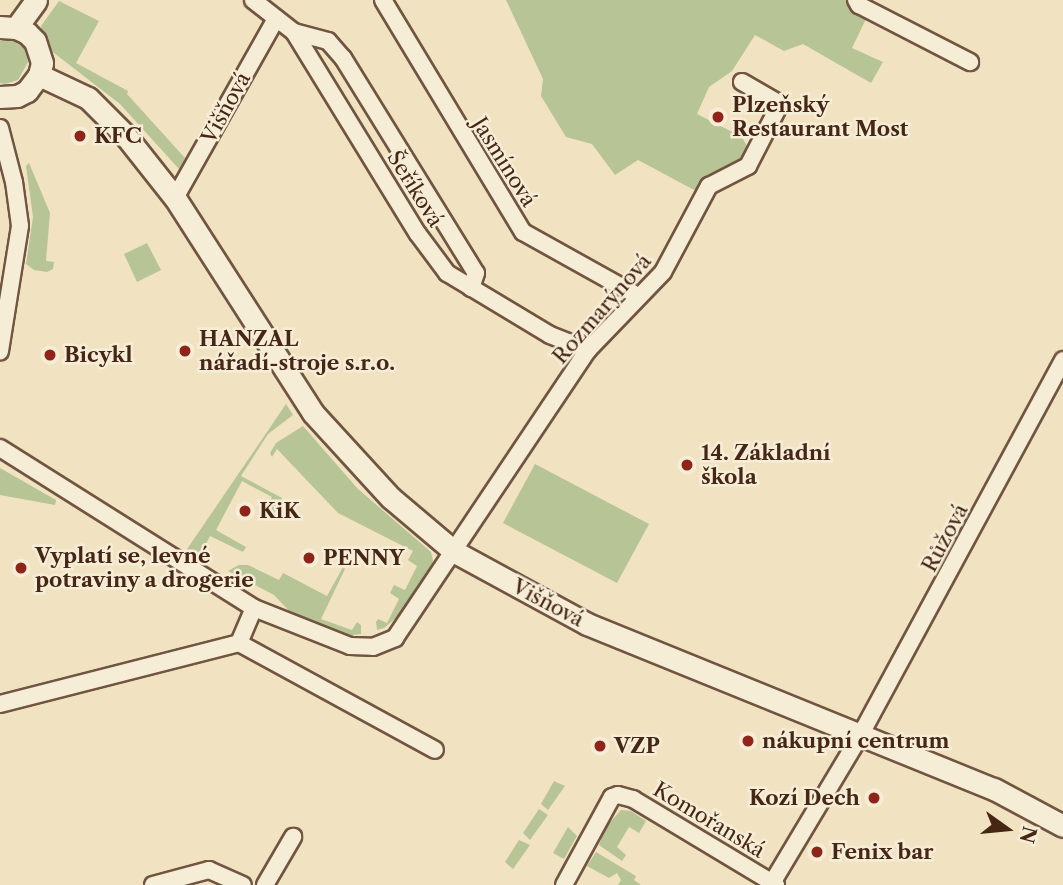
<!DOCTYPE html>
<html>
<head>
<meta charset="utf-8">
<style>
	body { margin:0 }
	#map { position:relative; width:1063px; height:885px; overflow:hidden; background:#f1e3c2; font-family:"Libre Caslon Text",serif }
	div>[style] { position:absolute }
	.green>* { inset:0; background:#b7c495 }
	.roads { filter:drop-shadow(2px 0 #715540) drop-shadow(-2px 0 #715540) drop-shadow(0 2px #715540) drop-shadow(0 -2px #715540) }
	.street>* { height:16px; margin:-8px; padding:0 8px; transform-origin:8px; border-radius:8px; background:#f6edd7 }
	.secondary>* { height:21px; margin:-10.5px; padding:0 10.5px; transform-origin:10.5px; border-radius:10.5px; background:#f6edd7 }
	.dots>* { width:19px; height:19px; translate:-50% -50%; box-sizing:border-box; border:4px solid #f6edd7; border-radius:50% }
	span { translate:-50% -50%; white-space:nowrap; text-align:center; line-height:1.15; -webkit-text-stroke:5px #f6edd7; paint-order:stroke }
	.poi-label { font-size:21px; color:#462615; font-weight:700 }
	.left { translate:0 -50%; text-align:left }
	.right { translate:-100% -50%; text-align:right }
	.street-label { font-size:21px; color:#462615 }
	.north { position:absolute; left:972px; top:794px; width:70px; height:70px; -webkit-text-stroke:5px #f6edd7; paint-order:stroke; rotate:105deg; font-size:19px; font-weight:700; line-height:28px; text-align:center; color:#462615 }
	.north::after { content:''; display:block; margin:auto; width:24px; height:32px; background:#462615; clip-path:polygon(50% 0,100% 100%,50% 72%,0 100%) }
</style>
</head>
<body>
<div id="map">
	<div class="green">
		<i style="clip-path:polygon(506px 0,849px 0,866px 19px,852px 48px,883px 62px,871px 83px,803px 44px,784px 51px,755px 35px,732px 71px,709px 87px,697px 114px,742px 137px,750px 152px,738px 167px,696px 191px,638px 160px,615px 175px,592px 144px,566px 137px,541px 96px,543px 79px)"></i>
		<i style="clip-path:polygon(59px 1px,99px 21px,76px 63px,128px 91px,127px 94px,185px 158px,179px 169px,120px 104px,45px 46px,41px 26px)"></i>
		<i style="clip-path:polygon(12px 40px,24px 48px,28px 62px,18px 80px,5px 84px,0 83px,0 41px)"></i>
		<i style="clip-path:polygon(29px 163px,50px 213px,46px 261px,54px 262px,53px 269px,47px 272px,34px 270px,26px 264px,33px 217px,26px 166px)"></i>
		<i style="clip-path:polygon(147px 243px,161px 270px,137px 282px,124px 254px)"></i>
		<i style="clip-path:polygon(286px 404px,293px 415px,268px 434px,241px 476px,282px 498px,273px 516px,264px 512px,272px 497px,242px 481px,216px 530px,246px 547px,243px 552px,210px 536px,202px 552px,209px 557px,196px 563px,183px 555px)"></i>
		<i style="clip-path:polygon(303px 426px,358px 489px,431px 552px,433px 561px,430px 569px,396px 618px,384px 628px,377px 630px,376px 622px,378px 619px,387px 623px,399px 599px,390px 593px,394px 585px,405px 590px,417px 566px,408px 560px,413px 551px,338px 513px,277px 449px,272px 457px,270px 453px,276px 443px)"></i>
		<i style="clip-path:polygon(535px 464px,649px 524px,617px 583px,503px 523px)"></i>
		<i style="clip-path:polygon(0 468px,56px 500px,55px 505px,0 495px)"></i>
		<i style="clip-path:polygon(239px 565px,248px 565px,279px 580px,283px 573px,327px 596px,343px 567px,345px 569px,321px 619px,352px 630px,357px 622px,361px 625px,361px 634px,353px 635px,356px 639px,337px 635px,294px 616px,274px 595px,228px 571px)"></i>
		<i style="clip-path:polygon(554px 781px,565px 786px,548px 810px,541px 804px)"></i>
		<i style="clip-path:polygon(539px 809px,548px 815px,530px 840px,523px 833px)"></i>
		<i style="clip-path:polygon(621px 810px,631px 811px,646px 821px,639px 833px,629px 827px,617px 847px,626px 855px,622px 861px,599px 845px,606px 827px)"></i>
		<i style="clip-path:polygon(568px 827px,577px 836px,564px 859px,553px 853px)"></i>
		<i style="clip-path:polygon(519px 840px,530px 845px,513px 869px,505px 862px)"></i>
		<i style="clip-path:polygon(596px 852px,636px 876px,634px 880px,641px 885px,618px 885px,621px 880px,617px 873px,609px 878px,587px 866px)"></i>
	</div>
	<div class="roads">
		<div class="street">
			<i style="left:253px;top:0;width:52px;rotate:38deg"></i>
			<i style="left:294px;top:32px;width:237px;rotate:58.5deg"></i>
			<i style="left:418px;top:234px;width:49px;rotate:53.4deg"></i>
			<i style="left:447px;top:273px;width:120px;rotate:31deg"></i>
			<i style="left:550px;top:335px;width:41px;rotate:21.5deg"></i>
			<i style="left:383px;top:0;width:271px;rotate:58.9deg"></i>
			<i style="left:523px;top:232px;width:132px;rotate:29.1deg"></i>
			<i style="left:856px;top:0;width:6px;rotate:59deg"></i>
			<i style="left:859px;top:5px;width:125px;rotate:27.2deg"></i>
			<i style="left:294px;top:32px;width:35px;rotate:15deg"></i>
			<i style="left:328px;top:41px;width:23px;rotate:49deg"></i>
			<i style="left:343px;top:58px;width:253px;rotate:58.3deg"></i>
			<i style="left:476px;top:273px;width:16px;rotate:108deg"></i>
			<i style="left:0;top:128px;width:56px;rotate:75.5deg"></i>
			<i style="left:14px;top:182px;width:44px;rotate:82.2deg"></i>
			<i style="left:20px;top:226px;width:127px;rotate:99.1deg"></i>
			<i style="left:175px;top:198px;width:206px;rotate:-60.6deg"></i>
			<i style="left:0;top:448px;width:300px;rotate:32.2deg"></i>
			<i style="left:254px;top:608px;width:103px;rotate:21.6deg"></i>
			<i style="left:350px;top:646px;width:23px;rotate:2deg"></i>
			<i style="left:373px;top:647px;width:24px;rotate:-22deg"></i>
			<i style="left:395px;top:638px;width:347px;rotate:-56.2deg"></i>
			<i style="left:588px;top:350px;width:108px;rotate:-46.1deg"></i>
			<i style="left:663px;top:272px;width:98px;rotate:-61.9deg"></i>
			<i style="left:709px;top:186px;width:44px;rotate:-27.1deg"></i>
			<i style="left:748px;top:166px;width:70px;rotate:-62.7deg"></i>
			<i style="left:780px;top:104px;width:44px;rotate:-149.9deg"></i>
			<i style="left:239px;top:643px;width:38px;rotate:-67deg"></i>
			<i style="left:0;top:704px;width:247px;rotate:-14.3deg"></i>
			<i style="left:239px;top:643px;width:223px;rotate:28.6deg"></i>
			<i style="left:772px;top:883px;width:174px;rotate:-59.1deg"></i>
			<i style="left:861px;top:734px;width:425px;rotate:-61.6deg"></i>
			<i style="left:153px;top:885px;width:58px;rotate:-15deg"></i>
			<i style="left:209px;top:870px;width:37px;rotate:24deg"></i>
			<i style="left:265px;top:885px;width:56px;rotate:-59.7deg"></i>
			<i style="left:564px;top:885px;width:100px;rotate:-61.4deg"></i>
			<i style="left:612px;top:797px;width:6px;rotate:-18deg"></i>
			<i style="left:618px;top:795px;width:16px;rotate:15deg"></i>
			<i style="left:633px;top:799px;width:167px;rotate:31deg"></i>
		</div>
		<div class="secondary">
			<i style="left:0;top:27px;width:16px;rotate:4deg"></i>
			<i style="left:16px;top:28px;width:12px;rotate:24deg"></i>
			<i style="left:27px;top:33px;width:11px;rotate:45deg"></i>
			<i style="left:35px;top:41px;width:23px;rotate:72deg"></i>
			<i style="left:42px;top:63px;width:12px;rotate:104deg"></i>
			<i style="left:39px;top:75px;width:20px;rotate:127deg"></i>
			<i style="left:27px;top:91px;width:11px;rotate:153deg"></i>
			<i style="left:17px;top:96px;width:17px;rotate:177deg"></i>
			<i style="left:16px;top:28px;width:34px;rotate:-54deg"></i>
			<i style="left:39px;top:75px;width:54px;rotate:25.1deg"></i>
			<i style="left:88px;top:98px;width:52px;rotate:45deg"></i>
			<i style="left:125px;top:135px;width:80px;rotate:51.6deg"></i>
			<i style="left:175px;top:198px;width:255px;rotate:57.3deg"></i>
			<i style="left:313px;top:413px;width:115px;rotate:47.5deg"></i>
			<i style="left:391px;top:498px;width:84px;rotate:40.2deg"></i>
			<i style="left:455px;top:552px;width:150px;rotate:28.6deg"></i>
			<i style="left:587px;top:624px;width:439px;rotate:22.1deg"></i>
			<i style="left:994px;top:789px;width:78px;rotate:28.2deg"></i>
		</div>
	</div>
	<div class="dots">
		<i style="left:718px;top:117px;background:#8f2418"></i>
		<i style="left:80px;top:136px;background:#8f2418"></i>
		<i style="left:185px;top:351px;background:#8f2418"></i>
		<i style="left:50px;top:355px;background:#8f2418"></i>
		<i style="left:687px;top:465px;background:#8f2418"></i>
		<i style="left:245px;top:511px;background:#8f2418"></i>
		<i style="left:309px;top:558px;background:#8f2418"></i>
		<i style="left:21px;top:568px;background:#8f2418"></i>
		<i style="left:748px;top:741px;background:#8f2418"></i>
		<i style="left:600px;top:746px;background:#8f2418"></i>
		<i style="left:874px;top:798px;background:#8f2418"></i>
		<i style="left:817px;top:852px;background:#8f2418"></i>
	</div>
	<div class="poi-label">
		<span class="left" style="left:732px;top:117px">Plzeňský<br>Restaurant Most</span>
		<span class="left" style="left:94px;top:136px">KFC</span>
		<span class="left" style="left:199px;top:351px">HANZAL<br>nářadí-stroje s.r.o.</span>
		<span class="left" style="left:64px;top:355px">Bicykl</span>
		<span class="left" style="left:701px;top:465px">14. Základní<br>škola</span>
		<span class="left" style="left:259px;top:511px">KiK</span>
		<span class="left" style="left:35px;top:568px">Vyplatí se, levné<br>potraviny a drogerie</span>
		<span class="left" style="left:323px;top:558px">PENNY</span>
		<span class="left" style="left:762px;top:741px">nákupní centrum</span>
		<span class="left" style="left:614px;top:746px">VZP</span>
		<span class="right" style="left:860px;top:798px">Kozí Dech</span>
		<span class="left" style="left:831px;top:852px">Fenix bar</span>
	</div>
	<div class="street-label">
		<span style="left:226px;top:108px;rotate:-61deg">Višňová</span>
		<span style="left:504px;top:162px;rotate:58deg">Jasmínová</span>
		<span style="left:415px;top:189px;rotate:58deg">Šeříková</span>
		<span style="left:602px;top:309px;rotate:-49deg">Rozmarýnová</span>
		<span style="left:945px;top:538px;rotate:-62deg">Růžová</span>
		<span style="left:548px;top:603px;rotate:28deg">Višňová</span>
		<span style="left:709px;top:820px;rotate:31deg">Komořanská</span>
	</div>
	<div class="north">N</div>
</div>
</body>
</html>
